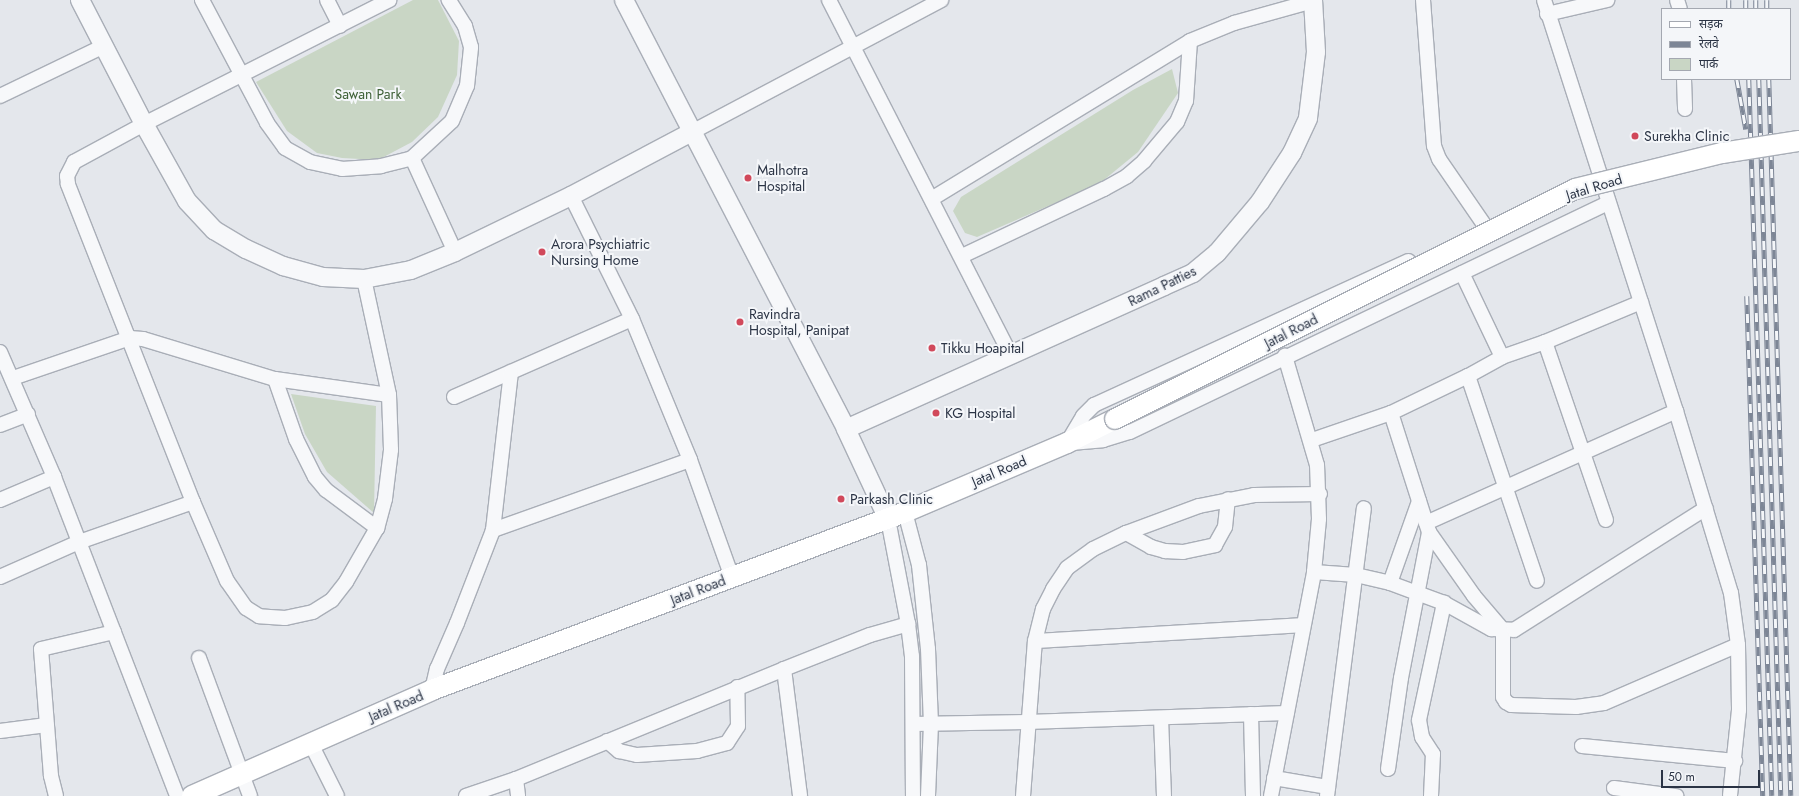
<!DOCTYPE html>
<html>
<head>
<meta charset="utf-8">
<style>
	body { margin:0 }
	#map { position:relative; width:1799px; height:796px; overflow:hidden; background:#e4e7ec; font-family:Jost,"Noto Sans Devanagari",sans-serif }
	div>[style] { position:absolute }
	.green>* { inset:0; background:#c9d6c5 }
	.roads { filter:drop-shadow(1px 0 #a9aeb7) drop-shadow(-1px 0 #a9aeb7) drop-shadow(0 1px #a9aeb7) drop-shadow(0 -1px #a9aeb7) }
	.minor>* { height:14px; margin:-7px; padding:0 7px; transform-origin:7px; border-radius:7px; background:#f7f8fa }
	.tertiary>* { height:18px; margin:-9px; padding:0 9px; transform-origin:9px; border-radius:9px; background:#f7f8fa }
	.secondary>* { height:20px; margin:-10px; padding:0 10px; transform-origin:10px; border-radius:10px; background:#fff }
	.rail>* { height:4.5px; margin-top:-2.25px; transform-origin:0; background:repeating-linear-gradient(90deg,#f4f6f9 0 9px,#7d8696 0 18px); box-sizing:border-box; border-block:1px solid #7d8696 }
	.bridges { filter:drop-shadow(1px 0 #a9aeb7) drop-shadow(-1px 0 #a9aeb7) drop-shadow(0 1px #a9aeb7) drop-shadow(0 -1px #a9aeb7) }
	.secondary-bridge>* { height:20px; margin:-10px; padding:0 10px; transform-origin:10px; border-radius:10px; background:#fff }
	.dots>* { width:11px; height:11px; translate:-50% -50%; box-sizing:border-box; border:2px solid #f4f6f9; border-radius:50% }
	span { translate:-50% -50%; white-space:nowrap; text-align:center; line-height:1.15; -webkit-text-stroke:4px #f4f6f9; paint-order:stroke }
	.park-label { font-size:14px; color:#3f6138 }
	.poi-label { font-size:14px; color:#2b3445 }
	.left { translate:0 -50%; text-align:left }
	.street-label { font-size:14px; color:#2b3445 }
	.legend { position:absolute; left:1661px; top:8px; width:130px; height:72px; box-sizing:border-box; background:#f4f6f9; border:1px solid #a4a8b1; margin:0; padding:5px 7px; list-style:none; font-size:12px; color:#2b3445 }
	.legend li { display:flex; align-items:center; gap:8px; height:20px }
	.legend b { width:20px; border:1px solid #a4a8b1 }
	.scale { position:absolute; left:1661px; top:770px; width:99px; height:18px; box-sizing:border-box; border:2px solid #2b3445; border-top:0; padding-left:5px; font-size:12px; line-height:14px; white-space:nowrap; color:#2b3445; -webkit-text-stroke:3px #f4f6f9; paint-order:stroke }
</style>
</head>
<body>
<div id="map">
	<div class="green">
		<i style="clip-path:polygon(413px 0,438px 0,459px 41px,457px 75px,438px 117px,412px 142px,378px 160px,342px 158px,317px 153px,287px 131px,256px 82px)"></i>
		<i style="clip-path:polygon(1172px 69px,1178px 93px,1138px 152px,1099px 184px,977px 237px,965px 233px,953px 211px,961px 197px,1133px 90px)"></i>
		<i style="clip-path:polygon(291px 394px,376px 406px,374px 513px,327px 472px,305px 434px)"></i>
	</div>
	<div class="roads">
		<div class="minor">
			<i style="left:202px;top:0;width:139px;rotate:62.1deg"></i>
			<i style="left:267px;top:123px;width:31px;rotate:54deg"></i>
			<i style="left:285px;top:148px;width:29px;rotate:29deg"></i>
			<i style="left:310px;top:162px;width:33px;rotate:12deg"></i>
			<i style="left:342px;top:169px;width:39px;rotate:-4deg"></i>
			<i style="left:381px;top:166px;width:32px;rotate:-14deg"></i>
			<i style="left:412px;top:158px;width:54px;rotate:-42.8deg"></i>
			<i style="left:452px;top:121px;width:38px;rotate:-67deg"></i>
			<i style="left:467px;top:86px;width:39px;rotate:-84deg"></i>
			<i style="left:471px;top:47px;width:22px;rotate:-106deg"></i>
			<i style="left:465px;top:26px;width:31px;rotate:-122deg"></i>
			<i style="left:327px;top:0;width:29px;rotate:63deg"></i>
			<i style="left:829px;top:0;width:399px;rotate:62.9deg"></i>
			<i style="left:1423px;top:0;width:146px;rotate:85.7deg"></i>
			<i style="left:1434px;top:146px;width:14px;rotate:69deg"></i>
			<i style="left:1439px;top:159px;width:81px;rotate:55.5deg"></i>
			<i style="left:1544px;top:0;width:432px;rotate:72.2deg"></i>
			<i style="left:1676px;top:411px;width:190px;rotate:73.2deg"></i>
			<i style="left:1731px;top:593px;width:52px;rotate:82.3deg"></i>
			<i style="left:1738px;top:645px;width:65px;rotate:89.1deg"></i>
			<i style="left:1739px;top:710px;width:86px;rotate:96deg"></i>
			<i style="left:1677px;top:0;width:9px;rotate:72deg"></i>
			<i style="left:1547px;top:14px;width:62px;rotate:-13.1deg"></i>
			<i style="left:1684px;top:79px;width:30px;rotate:88deg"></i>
			<i style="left:0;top:96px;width:115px;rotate:-25.7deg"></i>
			<i style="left:692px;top:132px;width:282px;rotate:-27.9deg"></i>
			<i style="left:412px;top:158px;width:103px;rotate:65.4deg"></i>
			<i style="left:571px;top:196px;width:137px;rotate:63.6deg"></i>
			<i style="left:632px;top:319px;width:152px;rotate:67.6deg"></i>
			<i style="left:690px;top:460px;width:124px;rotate:70.3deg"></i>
			<i style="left:933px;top:198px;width:301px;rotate:-31.4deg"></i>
			<i style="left:1190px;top:41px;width:48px;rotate:-22.2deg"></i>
			<i style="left:1234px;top:23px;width:82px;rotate:-15.6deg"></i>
			<i style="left:962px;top:256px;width:157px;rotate:-25.3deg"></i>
			<i style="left:1104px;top:189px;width:26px;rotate:-29deg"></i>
			<i style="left:1127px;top:176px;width:23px;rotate:-41deg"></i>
			<i style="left:1144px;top:161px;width:51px;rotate:-49.8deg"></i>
			<i style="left:1177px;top:122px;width:23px;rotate:-67deg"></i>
			<i style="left:1186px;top:101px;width:60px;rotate:-86.2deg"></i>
			<i style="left:1462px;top:273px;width:93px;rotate:64.5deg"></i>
			<i style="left:364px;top:279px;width:119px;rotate:77.8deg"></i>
			<i style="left:389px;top:395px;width:55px;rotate:87.9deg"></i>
			<i style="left:391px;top:450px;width:49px;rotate:97deg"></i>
			<i style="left:385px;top:499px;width:30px;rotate:105deg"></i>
			<i style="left:377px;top:528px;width:62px;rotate:119.9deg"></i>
			<i style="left:346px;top:582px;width:23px;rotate:128deg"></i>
			<i style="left:332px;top:600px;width:22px;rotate:148deg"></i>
			<i style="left:313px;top:612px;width:29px;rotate:168deg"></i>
			<i style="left:285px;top:618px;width:26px;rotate:-176deg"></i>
			<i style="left:259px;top:616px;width:15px;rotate:-148deg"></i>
			<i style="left:246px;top:608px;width:33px;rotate:-125deg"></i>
			<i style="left:227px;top:581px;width:86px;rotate:-113.3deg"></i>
			<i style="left:193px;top:502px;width:342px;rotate:-111.5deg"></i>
			<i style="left:68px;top:184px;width:8px;rotate:-97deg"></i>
			<i style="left:67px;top:176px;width:16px;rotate:-63deg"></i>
			<i style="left:74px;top:162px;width:80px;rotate:-28.5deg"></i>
			<i style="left:144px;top:124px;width:275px;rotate:-26.8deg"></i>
			<i style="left:1545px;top:342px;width:188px;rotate:71.1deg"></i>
			<i style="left:0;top:352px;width:136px;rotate:66.6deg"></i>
			<i style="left:54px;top:477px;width:342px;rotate:68.9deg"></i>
			<i style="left:1468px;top:376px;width:216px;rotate:71.4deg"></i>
			<i style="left:13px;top:378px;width:124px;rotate:-18.9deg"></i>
			<i style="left:130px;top:338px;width:13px;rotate:4deg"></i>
			<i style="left:143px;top:339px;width:138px;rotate:16.9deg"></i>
			<i style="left:275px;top:379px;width:115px;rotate:8deg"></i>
			<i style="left:275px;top:379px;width:64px;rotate:70.7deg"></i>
			<i style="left:296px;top:439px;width:42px;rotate:63.4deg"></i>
			<i style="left:315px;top:477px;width:17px;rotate:50deg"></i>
			<i style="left:326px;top:490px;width:64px;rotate:36.7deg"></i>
			<i style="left:454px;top:397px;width:194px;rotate:-23.7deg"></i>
			<i style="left:1391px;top:413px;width:125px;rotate:72.3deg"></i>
			<i style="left:1429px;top:532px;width:78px;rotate:54.9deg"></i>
			<i style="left:1474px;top:596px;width:45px;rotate:49.5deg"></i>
			<i style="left:1503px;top:630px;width:67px;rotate:90deg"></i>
			<i style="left:1503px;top:697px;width:6px;rotate:59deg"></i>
			<i style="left:1506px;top:702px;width:6px;rotate:31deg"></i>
			<i style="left:1511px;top:705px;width:65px;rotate:1.8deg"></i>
			<i style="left:1576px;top:707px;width:28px;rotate:-8deg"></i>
			<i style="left:1604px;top:703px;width:146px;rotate:-23.4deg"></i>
			<i style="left:0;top:425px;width:30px;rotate:-21deg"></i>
			<i style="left:1312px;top:440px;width:83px;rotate:-18.9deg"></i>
			<i style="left:1391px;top:413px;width:85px;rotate:-25.7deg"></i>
			<i style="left:1468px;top:376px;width:39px;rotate:-29deg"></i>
			<i style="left:1502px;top:357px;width:46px;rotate:-19.2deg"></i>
			<i style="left:1545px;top:342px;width:104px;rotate:-22.6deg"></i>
			<i style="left:1067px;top:443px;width:31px;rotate:-59deg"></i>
			<i style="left:1083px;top:416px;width:16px;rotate:-45deg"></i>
			<i style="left:1094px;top:405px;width:346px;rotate:-24.6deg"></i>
			<i style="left:1071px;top:443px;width:32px;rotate:-5deg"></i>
			<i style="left:1103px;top:440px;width:28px;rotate:-17deg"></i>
			<i style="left:1130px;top:432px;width:530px;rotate:-25.6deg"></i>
			<i style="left:0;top:500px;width:59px;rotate:-23.1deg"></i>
			<i style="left:905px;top:512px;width:55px;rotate:75.2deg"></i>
			<i style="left:919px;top:565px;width:84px;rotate:83.9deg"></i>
			<i style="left:928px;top:649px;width:75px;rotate:87.7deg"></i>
			<i style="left:931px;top:724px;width:72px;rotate:92.4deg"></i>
			<i style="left:888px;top:519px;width:107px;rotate:79.2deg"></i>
			<i style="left:908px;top:624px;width:32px;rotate:83deg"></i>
			<i style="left:912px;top:656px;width:140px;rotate:89.6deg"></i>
			<i style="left:1426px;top:523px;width:274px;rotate:-24.1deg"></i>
			<i style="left:493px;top:530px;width:159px;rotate:-83.5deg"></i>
			<i style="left:1126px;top:533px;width:29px;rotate:29deg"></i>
			<i style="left:1151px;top:547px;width:15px;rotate:16deg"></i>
			<i style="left:1165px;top:551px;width:18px;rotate:3deg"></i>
			<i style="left:1183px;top:552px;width:33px;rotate:-12deg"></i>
			<i style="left:1215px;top:545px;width:21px;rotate:-61deg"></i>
			<i style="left:1225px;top:527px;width:28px;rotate:-84deg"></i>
			<i style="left:1314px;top:572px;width:42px;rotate:4.1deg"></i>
			<i style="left:1356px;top:575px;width:35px;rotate:13deg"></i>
			<i style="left:1390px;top:583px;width:58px;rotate:20.3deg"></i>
			<i style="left:1444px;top:603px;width:54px;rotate:29deg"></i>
			<i style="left:1491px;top:629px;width:23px;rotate:2deg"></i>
			<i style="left:1514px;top:630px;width:227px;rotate:-32.4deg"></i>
			<i style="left:0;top:577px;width:86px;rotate:-23.9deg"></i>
			<i style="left:79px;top:542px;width:121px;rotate:-19.3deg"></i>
			<i style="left:1390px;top:583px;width:87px;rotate:-70.5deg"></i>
			<i style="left:1035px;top:641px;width:267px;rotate:-3.4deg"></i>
			<i style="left:199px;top:658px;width:147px;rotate:69.7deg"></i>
			<i style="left:784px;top:669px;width:128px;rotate:82.8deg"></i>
			<i style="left:432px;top:690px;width:22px;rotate:-77deg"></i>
			<i style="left:437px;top:669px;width:50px;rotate:-66.5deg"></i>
			<i style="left:457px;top:623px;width:100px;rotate:-68.8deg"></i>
			<i style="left:493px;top:530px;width:209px;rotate:-19.6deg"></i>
			<i style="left:1251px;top:714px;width:82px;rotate:88.6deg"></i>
			<i style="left:1161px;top:718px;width:78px;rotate:87.8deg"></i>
			<i style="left:913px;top:724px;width:114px;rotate:-1deg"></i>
			<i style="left:1027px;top:722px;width:260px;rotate:-2deg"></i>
			<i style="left:0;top:731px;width:47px;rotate:-7.3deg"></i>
			<i style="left:607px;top:741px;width:16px;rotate:40deg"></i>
			<i style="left:619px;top:751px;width:18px;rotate:13deg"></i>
			<i style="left:637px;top:755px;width:60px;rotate:-3.8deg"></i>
			<i style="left:697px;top:751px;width:31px;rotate:-15deg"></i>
			<i style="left:727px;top:743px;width:20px;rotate:-57deg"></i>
			<i style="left:738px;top:726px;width:39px;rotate:-91deg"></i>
			<i style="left:310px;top:742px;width:60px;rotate:63.4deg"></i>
			<i style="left:1582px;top:746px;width:154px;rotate:5.6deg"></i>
			<i style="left:1388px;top:769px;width:92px;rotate:-81.9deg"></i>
			<i style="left:1401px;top:678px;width:149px;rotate:-79.1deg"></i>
			<i style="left:1274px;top:778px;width:55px;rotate:9.5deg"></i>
			<i style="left:516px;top:779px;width:17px;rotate:83deg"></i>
			<i style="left:1614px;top:788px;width:63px;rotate:7.4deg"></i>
			<i style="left:56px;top:796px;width:21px;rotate:-104deg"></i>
			<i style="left:51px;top:776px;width:127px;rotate:-94.5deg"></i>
			<i style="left:41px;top:649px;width:75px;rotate:-13.1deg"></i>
			<i style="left:466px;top:796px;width:53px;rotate:-18.8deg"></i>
			<i style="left:516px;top:779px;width:290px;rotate:-22.3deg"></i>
			<i style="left:784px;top:669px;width:92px;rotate:-21.6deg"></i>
			<i style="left:870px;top:635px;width:40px;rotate:-16deg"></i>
			<i style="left:1023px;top:796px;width:155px;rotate:-85.6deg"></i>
			<i style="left:1035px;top:641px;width:33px;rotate:-76deg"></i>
			<i style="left:1043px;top:609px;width:22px;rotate:-63deg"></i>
			<i style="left:1053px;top:589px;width:25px;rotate:-56deg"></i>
			<i style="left:1067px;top:568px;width:32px;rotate:-36deg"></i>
			<i style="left:1093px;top:549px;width:37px;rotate:-26deg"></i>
			<i style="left:1126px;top:533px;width:78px;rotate:-20.3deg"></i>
			<i style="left:1199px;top:506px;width:56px;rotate:-11.3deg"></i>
			<i style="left:1254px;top:495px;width:66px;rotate:-0.9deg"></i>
			<i style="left:1271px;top:796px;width:228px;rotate:-79.1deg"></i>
			<i style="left:1314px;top:572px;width:53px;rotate:-84.6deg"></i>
			<i style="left:1319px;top:519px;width:54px;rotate:-92.1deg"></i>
			<i style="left:1317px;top:465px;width:114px;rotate:-106.4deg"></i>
			<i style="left:1327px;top:796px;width:290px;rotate:-82.7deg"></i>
			<i style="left:1431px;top:796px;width:42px;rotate:-87.3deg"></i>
			<i style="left:1433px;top:754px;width:20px;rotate:-123deg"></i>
			<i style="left:1422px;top:737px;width:17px;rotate:-100deg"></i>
			<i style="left:1419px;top:720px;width:120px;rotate:-77.9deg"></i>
		</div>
		<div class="tertiary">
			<i style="left:80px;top:0;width:140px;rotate:62.7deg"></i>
			<i style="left:144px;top:124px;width:88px;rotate:60.8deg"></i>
			<i style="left:187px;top:201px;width:40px;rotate:47deg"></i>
			<i style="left:214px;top:230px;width:37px;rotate:31deg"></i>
			<i style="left:246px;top:249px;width:41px;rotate:24.7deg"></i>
			<i style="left:283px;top:266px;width:41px;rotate:15.4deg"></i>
			<i style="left:323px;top:277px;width:41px;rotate:2.8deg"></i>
			<i style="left:364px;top:279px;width:48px;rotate:-10.8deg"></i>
			<i style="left:411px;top:270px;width:48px;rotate:-22.2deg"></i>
			<i style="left:455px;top:252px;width:129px;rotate:-25.8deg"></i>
			<i style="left:571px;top:196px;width:137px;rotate:-27.9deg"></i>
			<i style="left:624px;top:0;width:483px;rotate:62.6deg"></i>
			<i style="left:846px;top:429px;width:99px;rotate:65deg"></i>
			<i style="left:846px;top:429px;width:349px;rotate:-24.2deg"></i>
			<i style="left:1164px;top:286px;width:32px;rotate:-24deg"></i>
			<i style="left:1193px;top:273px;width:31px;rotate:-40deg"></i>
			<i style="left:1217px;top:253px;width:67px;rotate:-49.9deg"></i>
			<i style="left:1260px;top:202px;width:59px;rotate:-56.9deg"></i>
			<i style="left:1292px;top:153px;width:38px;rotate:-65deg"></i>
			<i style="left:1308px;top:118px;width:66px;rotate:-83.1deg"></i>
			<i style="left:1316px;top:52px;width:52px;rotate:-93.3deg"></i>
		</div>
		<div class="secondary">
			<i style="left:192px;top:796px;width:262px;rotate:-23.8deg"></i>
			<i style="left:432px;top:690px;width:505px;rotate:-20.62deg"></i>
			<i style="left:905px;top:512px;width:176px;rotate:-23.1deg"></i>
			<i style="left:1067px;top:443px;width:54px;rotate:-26.6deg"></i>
		</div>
	</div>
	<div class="rail">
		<i style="left:1729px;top:0;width:9px;rotate:90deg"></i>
		<i style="left:1746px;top:0;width:9px;rotate:90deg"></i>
		<i style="left:1756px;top:0;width:9px;rotate:90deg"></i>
		<i style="left:1767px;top:0;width:9px;rotate:90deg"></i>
		<i style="left:1737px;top:79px;width:51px;rotate:79.8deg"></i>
		<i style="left:1749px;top:79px;width:717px;rotate:88.16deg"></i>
		<i style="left:1759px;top:79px;width:717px;rotate:88.24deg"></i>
		<i style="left:1769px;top:79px;width:717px;rotate:88.24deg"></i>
		<i style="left:1747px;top:296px;width:500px;rotate:88.17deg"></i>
	</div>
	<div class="bridges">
		<div class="secondary-bridge">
			<i style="left:1115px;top:419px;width:514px;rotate:-26.57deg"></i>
			<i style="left:1575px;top:189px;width:151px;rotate:-13.8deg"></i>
			<i style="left:1722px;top:153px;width:78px;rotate:-8.9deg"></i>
		</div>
	</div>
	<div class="dots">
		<i style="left:1635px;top:136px;background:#d1495b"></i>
		<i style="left:748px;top:178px;background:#d1495b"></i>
		<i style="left:542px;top:252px;background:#d1495b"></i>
		<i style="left:740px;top:322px;background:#d1495b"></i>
		<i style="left:932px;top:348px;background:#d1495b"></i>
		<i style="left:936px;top:413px;background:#d1495b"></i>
		<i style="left:841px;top:499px;background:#d1495b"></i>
	</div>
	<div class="park-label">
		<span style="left:368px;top:94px">Sawan Park</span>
	</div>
	<div class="poi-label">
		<span class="left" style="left:1644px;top:136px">Surekha Clinic</span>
		<span class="left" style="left:757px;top:178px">Malhotra<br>Hospital</span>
		<span class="left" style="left:551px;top:252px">Arora Psychiatric<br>Nursing Home</span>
		<span class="left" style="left:749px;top:322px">Ravindra<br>Hospital, Panipat</span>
		<span class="left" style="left:941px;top:348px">Tikku Hoapital</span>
		<span class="left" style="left:945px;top:413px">KG Hospital</span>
		<span class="left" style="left:850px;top:499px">Parkash Clinic</span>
	</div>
	<div class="street-label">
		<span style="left:1594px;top:187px;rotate:-17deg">Jatal Road</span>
		<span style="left:1162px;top:286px;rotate:-26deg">Rama Patties</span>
		<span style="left:1291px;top:331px;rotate:-27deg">Jatal Road</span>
		<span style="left:999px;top:471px;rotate:-23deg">Jatal Road</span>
		<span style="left:698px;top:590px;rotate:-21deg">Jatal Road</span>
		<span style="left:396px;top:706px;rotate:-23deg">Jatal Road</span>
	</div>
	<ul class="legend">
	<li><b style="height:5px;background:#fff"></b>सड़क</li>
	<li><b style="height:5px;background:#7d8696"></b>रेलवे</li>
	<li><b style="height:11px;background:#c9d6c5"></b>पार्क</li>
	</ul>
	<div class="scale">50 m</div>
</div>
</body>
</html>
